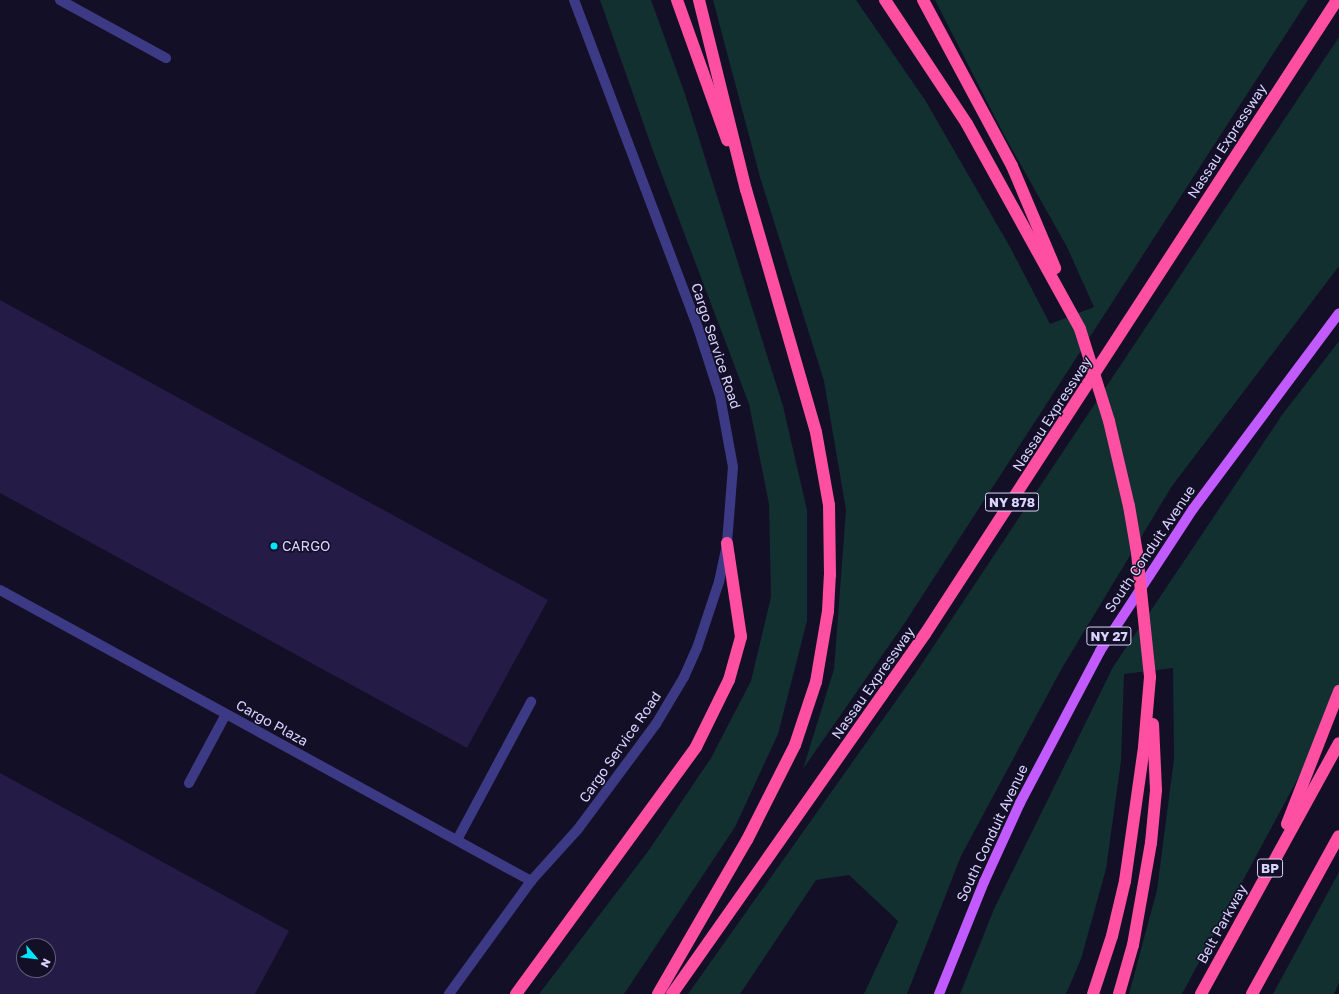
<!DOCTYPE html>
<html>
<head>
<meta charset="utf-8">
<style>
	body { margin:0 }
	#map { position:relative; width:1339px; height:994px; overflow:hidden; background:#130f26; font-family:"Golos Text",sans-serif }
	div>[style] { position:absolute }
	.green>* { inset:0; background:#12302f }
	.building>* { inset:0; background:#241b47 }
	.minor>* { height:10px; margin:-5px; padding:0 5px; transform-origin:5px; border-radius:5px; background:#3d3a85 }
	.major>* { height:10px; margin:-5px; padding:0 5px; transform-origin:5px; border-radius:5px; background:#c25bff }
	.highway>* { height:12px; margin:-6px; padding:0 6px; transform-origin:6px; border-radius:6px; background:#ff4fa3 }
	.highway-bridge>* { height:12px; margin:-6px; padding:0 6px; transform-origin:6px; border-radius:6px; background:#ff4fa3 }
	.dots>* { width:11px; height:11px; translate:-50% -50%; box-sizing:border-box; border:2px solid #130f26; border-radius:50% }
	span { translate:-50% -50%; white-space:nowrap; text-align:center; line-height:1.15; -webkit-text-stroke:3px #130f26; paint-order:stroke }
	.shield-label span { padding:1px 3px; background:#130f26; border:1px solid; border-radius:3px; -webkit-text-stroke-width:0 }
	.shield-label { font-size:13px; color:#d9d4ff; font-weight:700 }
	.street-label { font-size:14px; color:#d9d4ff }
	.poi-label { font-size:14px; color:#d9d4ff }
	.left { translate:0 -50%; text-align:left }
	.north { position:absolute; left:16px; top:938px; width:40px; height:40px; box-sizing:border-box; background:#130f26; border:1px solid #625e7d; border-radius:50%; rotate:118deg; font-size:11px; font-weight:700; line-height:16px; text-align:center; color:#d9d4ff }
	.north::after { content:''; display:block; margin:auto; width:14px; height:18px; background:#00e5ff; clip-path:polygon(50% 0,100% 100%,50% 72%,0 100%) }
</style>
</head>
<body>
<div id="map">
	<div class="green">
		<i style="clip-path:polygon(600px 0,651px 0,685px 94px,783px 406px,807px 510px,807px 621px,778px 734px,735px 827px,624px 994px,539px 994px,649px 850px,711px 758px,751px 681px,771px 597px,769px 504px,749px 404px,653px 151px)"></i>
		<i style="clip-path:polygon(713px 0,856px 0,925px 100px,1010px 247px,1050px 324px,1094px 307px,1067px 247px,1004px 135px,935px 0,1308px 0,904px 624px,803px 769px,834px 669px,846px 510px,824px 381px,760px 177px)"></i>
		<i style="clip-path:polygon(1339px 37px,1339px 266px,1172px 486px,1062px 668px,961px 856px,907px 994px,864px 994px,898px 921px,849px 875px,816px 880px,740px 994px,688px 994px,915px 674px)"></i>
		<i style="clip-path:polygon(1339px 341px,1339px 702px,1182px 994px,1129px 994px,1157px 890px,1174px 759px,1173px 668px,1124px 674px,1121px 761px,1106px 869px,1081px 959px,1066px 994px,960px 994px,994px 909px,1113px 667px,1282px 415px)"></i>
		<i style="clip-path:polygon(1339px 872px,1339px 983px,1334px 994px,1273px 994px)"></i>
	</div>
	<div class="building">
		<i style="clip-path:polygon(0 300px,548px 600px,467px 748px,0 493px)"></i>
		<i style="clip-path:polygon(evenodd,0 773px,289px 931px,255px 994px,0 994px,0 773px,24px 946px,48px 946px,48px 970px,24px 970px,24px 946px)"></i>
	</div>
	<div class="minor">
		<i style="left:60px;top:0;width:121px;rotate:28.7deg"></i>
		<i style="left:0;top:590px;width:606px;rotate:28.72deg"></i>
		<i style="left:189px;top:783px;width:78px;rotate:-61.8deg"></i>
		<i style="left:457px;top:840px;width:157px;rotate:-61.8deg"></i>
		<i style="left:449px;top:994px;width:140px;rotate:-54deg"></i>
		<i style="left:531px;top:881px;width:70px;rotate:-47.9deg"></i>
		<i style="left:578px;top:829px;width:131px;rotate:-53.4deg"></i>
		<i style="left:656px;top:724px;width:55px;rotate:-59.2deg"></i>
		<i style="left:684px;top:677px;width:32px;rotate:-66deg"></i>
		<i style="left:697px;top:648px;width:70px;rotate:-71.6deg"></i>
		<i style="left:719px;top:582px;width:40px;rotate:-78deg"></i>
		<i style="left:727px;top:543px;width:76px;rotate:-85.5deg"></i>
		<i style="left:733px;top:467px;width:72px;rotate:-100.4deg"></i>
		<i style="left:720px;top:396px;width:71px;rotate:-107.9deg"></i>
		<i style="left:698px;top:328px;width:351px;rotate:-110.7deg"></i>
	</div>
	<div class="major">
		<i style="left:939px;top:994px;width:121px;rotate:-68.1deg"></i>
		<i style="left:984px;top:882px;width:87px;rotate:-65.5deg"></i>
		<i style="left:1020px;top:803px;width:172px;rotate:-62.2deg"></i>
		<i style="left:1100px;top:651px;width:170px;rotate:-56.8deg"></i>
		<i style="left:1193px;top:509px;width:244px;rotate:-53.3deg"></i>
	</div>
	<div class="highway">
		<i style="left:677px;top:0;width:149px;rotate:70.3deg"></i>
		<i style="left:885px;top:0;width:149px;rotate:56.5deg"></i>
		<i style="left:967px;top:124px;width:234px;rotate:61.1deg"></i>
		<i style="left:923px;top:0;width:188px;rotate:61.8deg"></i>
		<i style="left:1012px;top:166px;width:111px;rotate:67.1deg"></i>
		<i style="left:1287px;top:824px;width:143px;rotate:-68.6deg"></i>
		<i style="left:516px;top:994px;width:306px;rotate:-53.9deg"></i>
		<i style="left:696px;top:747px;width:75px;rotate:-63.8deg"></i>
		<i style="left:729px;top:680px;width:45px;rotate:-74.4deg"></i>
		<i style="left:741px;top:637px;width:95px;rotate:-98.5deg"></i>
		<i style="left:658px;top:994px;width:178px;rotate:-60deg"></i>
		<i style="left:747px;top:840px;width:106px;rotate:-63.2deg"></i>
		<i style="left:795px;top:745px;width:66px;rotate:-71.6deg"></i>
		<i style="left:816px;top:682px;width:72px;rotate:-80.4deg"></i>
		<i style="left:828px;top:611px;width:36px;rotate:-87deg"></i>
		<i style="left:830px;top:575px;width:70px;rotate:-90.8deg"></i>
		<i style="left:829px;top:505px;width:74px;rotate:-100.1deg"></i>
		<i style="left:816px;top:432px;width:252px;rotate:-106.1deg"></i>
		<i style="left:746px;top:190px;width:196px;rotate:-103.9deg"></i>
		<i style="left:672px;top:994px;width:440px;rotate:-54.9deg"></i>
		<i style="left:925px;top:634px;width:756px;rotate:-56.98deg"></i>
		<i style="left:1093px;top:994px;width:61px;rotate:-71.9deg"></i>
		<i style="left:1112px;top:936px;width:57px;rotate:-76.7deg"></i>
		<i style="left:1125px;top:881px;width:135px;rotate:-81.9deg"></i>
		<i style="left:1144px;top:747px;width:70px;rotate:-85.1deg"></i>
		<i style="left:1119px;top:994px;width:51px;rotate:-74.1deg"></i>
		<i style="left:1133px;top:945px;width:104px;rotate:-80deg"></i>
		<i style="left:1151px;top:843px;width:53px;rotate:-84.6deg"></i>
		<i style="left:1156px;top:790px;width:66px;rotate:-92.6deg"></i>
		<i style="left:1201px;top:994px;width:286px;rotate:-61.2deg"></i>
		<i style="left:1252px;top:994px;width:180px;rotate:-61.2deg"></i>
	</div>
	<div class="highway-bridge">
		<i style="left:1080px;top:329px;width:96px;rotate:72.5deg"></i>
		<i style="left:1109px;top:421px;width:87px;rotate:76.8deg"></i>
		<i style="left:1129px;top:506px;width:48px;rotate:80.3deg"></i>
		<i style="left:1137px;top:553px;width:125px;rotate:84deg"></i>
	</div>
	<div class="dots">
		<i style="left:274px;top:546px;background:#00e5ff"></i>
	</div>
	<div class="shield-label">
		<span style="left:1012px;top:502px">NY 878</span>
		<span style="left:1109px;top:636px">NY 27</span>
		<span style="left:1270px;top:868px">BP</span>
	</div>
	<div class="street-label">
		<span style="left:1227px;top:141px;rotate:-57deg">Nassau Expressway</span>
		<span style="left:716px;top:346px;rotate:72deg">Cargo Service Road</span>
		<span style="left:1052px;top:414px;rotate:-57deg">Nassau Expressway</span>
		<span style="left:1150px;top:549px;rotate:-56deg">South Conduit Avenue</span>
		<span style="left:873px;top:683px;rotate:-55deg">Nassau Expressway</span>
		<span style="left:272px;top:723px;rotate:29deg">Cargo Plaza</span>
		<span style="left:620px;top:747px;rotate:-55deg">Cargo Service Road</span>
		<span style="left:992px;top:833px;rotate:-65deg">South Conduit Avenue</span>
		<span style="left:1222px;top:924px;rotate:-61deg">Belt Parkway</span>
	</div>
	<div class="poi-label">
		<span class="left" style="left:282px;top:546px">CARGO</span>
	</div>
	<div class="north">N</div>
</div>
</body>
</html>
